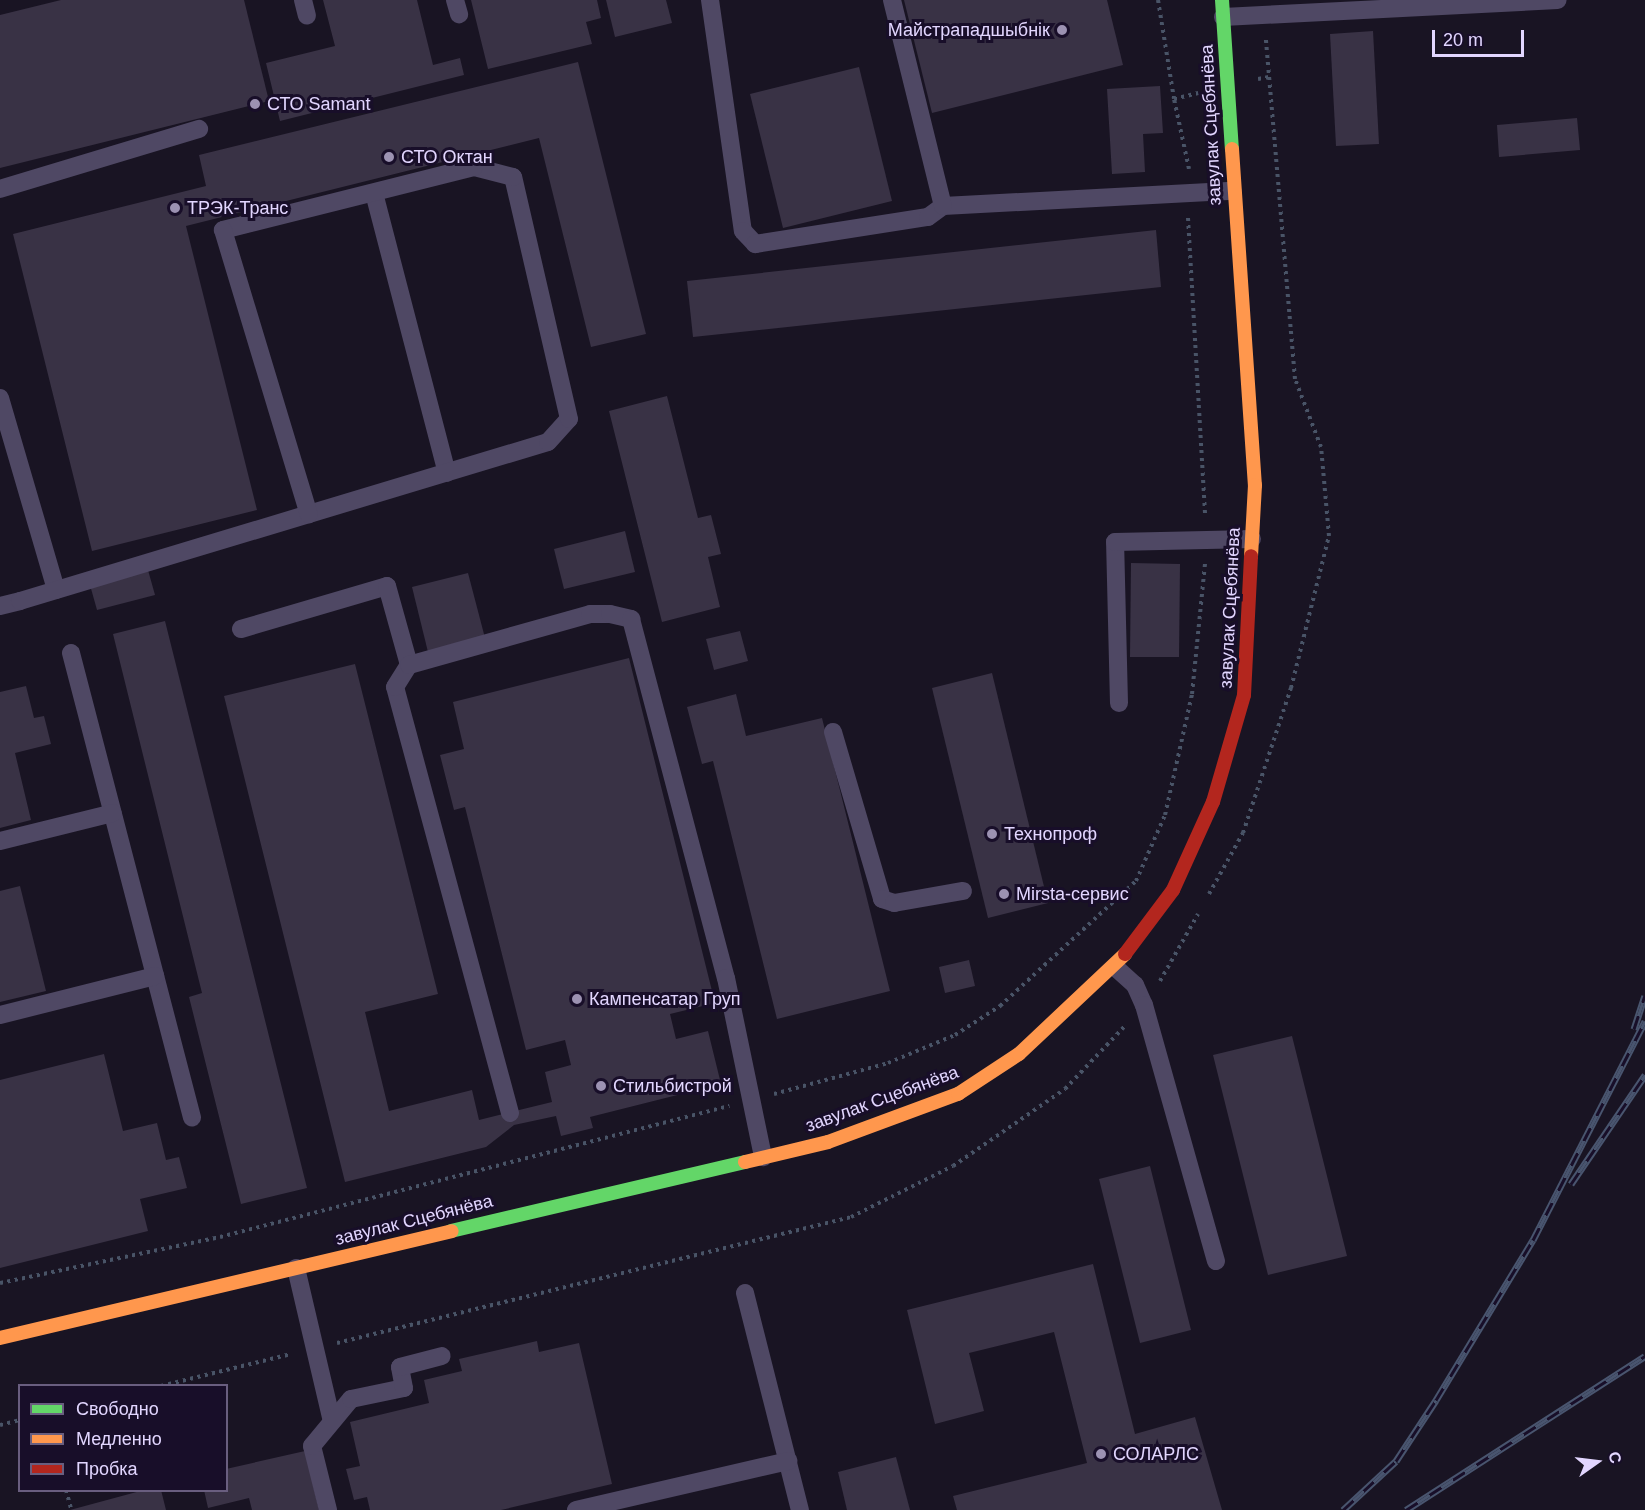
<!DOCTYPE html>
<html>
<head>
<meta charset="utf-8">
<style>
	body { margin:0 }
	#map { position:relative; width:1645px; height:1510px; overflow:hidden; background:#191423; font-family:Arial,sans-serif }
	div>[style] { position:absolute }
	.building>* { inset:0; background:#393245 }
	.path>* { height:4px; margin-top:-2px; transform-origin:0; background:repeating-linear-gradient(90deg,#495467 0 3px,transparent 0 7.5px) }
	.lane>* { height:18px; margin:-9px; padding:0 9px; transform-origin:9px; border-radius:9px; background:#4f4864 }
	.fast>* { height:14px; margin:-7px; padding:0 7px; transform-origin:7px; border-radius:7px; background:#63d668 }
	.slow>* { height:14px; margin:-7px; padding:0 7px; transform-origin:7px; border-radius:7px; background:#ff974d }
	.jam>* { height:14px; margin:-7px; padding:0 7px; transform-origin:7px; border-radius:7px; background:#b3261e }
	.rail>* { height:7px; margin-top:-3.5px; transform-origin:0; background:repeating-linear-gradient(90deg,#180e29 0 14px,#49556f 0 28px); box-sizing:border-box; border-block:2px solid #49556f }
	.dots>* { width:16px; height:16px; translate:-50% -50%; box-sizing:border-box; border:3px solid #180e29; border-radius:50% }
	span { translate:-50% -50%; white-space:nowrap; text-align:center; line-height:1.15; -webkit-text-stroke:6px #180e29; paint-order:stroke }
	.poi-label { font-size:18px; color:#e2d6ff }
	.right { translate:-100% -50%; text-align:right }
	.left { translate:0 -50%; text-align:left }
	.street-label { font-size:18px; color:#e2d6ff }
	.legend { position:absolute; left:18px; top:1384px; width:210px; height:108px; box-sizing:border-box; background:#180e29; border:2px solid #695e7f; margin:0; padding:8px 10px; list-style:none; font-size:18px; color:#e2d6ff }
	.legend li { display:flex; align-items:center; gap:12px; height:30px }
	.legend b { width:30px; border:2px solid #695e7f }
	.north { position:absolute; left:1567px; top:1432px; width:60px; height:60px; -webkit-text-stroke:4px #180e29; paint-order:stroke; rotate:76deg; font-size:16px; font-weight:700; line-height:24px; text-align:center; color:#e2d6ff }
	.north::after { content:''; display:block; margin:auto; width:21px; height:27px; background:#e2d6ff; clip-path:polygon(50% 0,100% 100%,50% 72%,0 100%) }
	.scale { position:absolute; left:1432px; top:30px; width:92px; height:27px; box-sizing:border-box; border:3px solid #e2d6ff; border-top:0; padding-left:8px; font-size:18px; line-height:21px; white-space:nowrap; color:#e2d6ff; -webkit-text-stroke:4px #180e29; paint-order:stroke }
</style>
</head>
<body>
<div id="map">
	<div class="building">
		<i style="clip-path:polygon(61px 0,244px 0,269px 101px,0 168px,0 15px)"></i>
		<i style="clip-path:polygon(323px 0,417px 0,433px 65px,460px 58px,464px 75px,280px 121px,266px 63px,335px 46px)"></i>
		<i style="clip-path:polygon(471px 0,597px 0,601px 18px,586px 22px,592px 44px,488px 69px)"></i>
		<i style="clip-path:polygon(606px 0,666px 0,672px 23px,615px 37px)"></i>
		<i style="clip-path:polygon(904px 0,1107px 0,1123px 65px,932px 113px)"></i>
		<i style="clip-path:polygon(1373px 31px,1379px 144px,1336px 146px,1330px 34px)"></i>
		<i style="clip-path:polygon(578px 62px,646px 334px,591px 347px,539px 138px,186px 226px,257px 510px,92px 551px,13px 234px,206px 186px,199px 155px)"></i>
		<i style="clip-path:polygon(859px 67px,892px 201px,783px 228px,750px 94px)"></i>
		<i style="clip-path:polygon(1160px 86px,1163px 133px,1143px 134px,1145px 172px,1112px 174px,1107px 89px)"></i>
		<i style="clip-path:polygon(1577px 118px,1580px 150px,1499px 157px,1497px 125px)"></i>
		<i style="clip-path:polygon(1156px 230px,1161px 287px,693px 337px,687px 281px)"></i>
		<i style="clip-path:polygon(667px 396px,698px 518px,711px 515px,721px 554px,708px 557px,720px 607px,662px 622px,609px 411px)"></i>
		<i style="clip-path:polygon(625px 531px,635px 572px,564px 589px,554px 549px)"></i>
		<i style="clip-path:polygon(1131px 563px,1180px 564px,1179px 657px,1130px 657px)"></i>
		<i style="clip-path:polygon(148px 570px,155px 595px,97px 610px,90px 585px)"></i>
		<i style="clip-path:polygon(468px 573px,485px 638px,428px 652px,412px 587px)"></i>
		<i style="clip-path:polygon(165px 621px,307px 1188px,241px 1204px,189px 997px,202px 993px,113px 634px)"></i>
		<i style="clip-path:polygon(740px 631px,748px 661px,714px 670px,706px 639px)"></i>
		<i style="clip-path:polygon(629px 658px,715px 1003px,670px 1014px,676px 1039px,708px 1031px,721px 1084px,590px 1117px,593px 1128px,561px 1136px,556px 1116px,514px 1125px,486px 1147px,345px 1182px,224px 696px,355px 664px,438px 994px,365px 1012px,389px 1111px,472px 1090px,479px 1120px,552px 1102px,545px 1072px,571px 1065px,565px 1040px,526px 1050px,465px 807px,454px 810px,440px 755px,464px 749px,453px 702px)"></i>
		<i style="clip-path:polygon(992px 673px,1048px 903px,988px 918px,932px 688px)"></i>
		<i style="clip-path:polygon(26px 686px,34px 718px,44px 716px,51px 744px,15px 753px,31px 820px,0 828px,0 692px)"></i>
		<i style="clip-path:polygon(736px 694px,746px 736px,822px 718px,890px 991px,777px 1019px,713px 761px,702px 764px,687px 707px)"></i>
		<i style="clip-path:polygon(20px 886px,46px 991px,0 1002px,0 891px)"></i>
		<i style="clip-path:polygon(969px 960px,975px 986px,945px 993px,939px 967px)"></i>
		<i style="clip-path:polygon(1292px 1036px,1347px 1256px,1268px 1275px,1213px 1055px)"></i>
		<i style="clip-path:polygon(104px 1054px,123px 1131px,157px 1123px,166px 1160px,179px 1157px,187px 1188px,140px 1199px,148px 1231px,0 1268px,0 1080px)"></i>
		<i style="clip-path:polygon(1150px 1166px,1191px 1330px,1140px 1343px,1099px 1179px)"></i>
		<i style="clip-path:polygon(1093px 1264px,1135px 1434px,1195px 1417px,1222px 1510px,957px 1510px,953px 1496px,1087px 1463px,1054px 1332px,969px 1353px,984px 1411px,935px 1424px,907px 1310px)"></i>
		<i style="clip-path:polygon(537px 1341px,539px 1352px,579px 1343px,612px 1484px,501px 1510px,370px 1510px,367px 1497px,354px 1500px,346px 1469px,360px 1466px,350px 1422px,429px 1403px,424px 1380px,462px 1371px,459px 1359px)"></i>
		<i style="clip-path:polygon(305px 1451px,319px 1510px,252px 1510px,249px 1498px,208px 1508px,204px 1490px,226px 1490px,226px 1469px)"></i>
		<i style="clip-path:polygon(896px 1457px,910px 1510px,847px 1510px,838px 1472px)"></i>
		<i style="clip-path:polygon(144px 1490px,161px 1490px,166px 1510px,70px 1510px)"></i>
	</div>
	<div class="path">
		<i style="left:1158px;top:0;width:100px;rotate:80.8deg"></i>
		<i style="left:1258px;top:79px;width:11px;rotate:-10deg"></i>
		<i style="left:1189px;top:169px;width:72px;rotate:-102.1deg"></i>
		<i style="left:1174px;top:99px;width:25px;rotate:-14deg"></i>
		<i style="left:1188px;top:218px;width:298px;rotate:86.7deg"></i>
		<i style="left:1209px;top:894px;width:70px;rotate:-60.9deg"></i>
		<i style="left:1243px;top:833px;width:153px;rotate:-71.7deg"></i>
		<i style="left:1291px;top:688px;width:157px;rotate:-76deg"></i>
		<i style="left:1329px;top:536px;width:89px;rotate:-95.1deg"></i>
		<i style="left:1321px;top:447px;width:73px;rotate:-110.9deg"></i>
		<i style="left:1295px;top:379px;width:341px;rotate:-94.9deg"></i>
		<i style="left:1160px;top:981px;width:77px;rotate:-60.4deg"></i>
		<i style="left:774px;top:1094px;width:118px;rotate:-15.2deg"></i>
		<i style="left:888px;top:1063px;width:73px;rotate:-22.7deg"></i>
		<i style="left:955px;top:1035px;width:54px;rotate:-32.8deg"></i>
		<i style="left:1000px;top:1006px;width:185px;rotate:-42.6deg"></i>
		<i style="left:1136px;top:881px;width:72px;rotate:-66.3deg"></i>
		<i style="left:1165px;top:815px;width:124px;rotate:-77.4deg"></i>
		<i style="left:1192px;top:694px;width:132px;rotate:-84.3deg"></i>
		<i style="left:0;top:1283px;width:225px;rotate:-11.8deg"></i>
		<i style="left:220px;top:1237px;width:526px;rotate:-14.43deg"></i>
		<i style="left:337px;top:1343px;width:529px;rotate:-13.77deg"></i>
		<i style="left:851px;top:1217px;width:114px;rotate:-26.6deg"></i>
		<i style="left:953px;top:1166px;width:136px;rotate:-34.5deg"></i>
		<i style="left:1065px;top:1089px;width:86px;rotate:-46.4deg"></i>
		<i style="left:161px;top:1386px;width:134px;rotate:-13.8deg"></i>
		<i style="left:0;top:1425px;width:21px;rotate:-14deg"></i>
		<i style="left:66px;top:1490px;width:20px;rotate:75deg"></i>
	</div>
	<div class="lane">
		<i style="left:303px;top:0;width:16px;rotate:76deg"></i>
		<i style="left:455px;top:0;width:15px;rotate:74deg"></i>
		<i style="left:710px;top:0;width:233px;rotate:81.9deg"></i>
		<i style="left:743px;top:231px;width:18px;rotate:47deg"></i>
		<i style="left:755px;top:244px;width:175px;rotate:-8.9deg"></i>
		<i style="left:928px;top:217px;width:19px;rotate:-36deg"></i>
		<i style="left:943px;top:206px;width:290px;rotate:-3deg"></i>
		<i style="left:892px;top:0;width:212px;rotate:76.1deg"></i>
		<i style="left:1223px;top:17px;width:335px;rotate:-2.9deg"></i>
		<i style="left:0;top:189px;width:208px;rotate:-16.8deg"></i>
		<i style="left:374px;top:193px;width:289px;rotate:75.4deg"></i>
		<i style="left:0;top:398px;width:200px;rotate:73.7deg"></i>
		<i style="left:0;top:606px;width:21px;rotate:-14deg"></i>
		<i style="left:20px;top:601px;width:551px;rotate:-16.76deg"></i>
		<i style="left:548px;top:442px;width:31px;rotate:-48deg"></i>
		<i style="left:569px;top:419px;width:248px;rotate:-103deg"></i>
		<i style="left:513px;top:177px;width:40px;rotate:-165.6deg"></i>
		<i style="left:474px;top:167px;width:259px;rotate:165.9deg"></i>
		<i style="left:223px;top:230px;width:297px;rotate:73.2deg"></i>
		<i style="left:241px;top:629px;width:152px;rotate:-16.4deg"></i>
		<i style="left:387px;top:586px;width:82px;rotate:74.4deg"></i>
		<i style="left:71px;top:653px;width:480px;rotate:75.4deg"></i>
		<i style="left:1119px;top:703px;width:161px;rotate:-91.4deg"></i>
		<i style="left:1115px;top:542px;width:137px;rotate:-1.3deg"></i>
		<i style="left:833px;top:732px;width:174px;rotate:73.6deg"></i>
		<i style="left:882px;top:899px;width:13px;rotate:18deg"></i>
		<i style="left:894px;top:903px;width:70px;rotate:-9.9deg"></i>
		<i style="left:0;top:841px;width:116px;rotate:-13.9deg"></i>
		<i style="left:1115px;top:967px;width:27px;rotate:42deg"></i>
		<i style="left:1135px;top:985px;width:22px;rotate:66deg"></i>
		<i style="left:1144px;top:1005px;width:266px;rotate:74.3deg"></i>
		<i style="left:0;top:1015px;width:160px;rotate:-14.1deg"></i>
		<i style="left:510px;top:1113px;width:441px;rotate:-105.1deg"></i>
		<i style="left:395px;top:687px;width:26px;rotate:-58deg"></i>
		<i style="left:409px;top:665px;width:188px;rotate:-15.7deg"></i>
		<i style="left:590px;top:614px;width:20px"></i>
		<i style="left:610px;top:614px;width:22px;rotate:13deg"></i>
		<i style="left:631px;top:619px;width:371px;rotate:75.2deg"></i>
		<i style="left:726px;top:978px;width:183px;rotate:78.3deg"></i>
		<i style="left:296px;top:1268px;width:157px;rotate:76.8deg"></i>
		<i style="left:745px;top:1293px;width:224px;rotate:75.8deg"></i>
		<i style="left:328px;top:1510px;width:66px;rotate:-104deg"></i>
		<i style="left:312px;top:1446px;width:61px;rotate:-50.3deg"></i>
		<i style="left:351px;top:1399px;width:54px;rotate:-11.7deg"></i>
		<i style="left:404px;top:1388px;width:21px;rotate:-101deg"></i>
		<i style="left:400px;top:1367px;width:43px;rotate:-14.7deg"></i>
		<i style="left:576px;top:1510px;width:218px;rotate:-13deg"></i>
	</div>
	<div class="fast">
		<i style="left:1222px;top:0;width:149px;rotate:86.2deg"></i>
		<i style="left:451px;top:1231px;width:302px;rotate:-13.2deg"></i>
	</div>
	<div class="slow">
		<i style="left:1232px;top:149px;width:337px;rotate:86.1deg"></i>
		<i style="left:1255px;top:485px;width:71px;rotate:93.2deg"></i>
		<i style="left:745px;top:1162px;width:85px;rotate:-13.5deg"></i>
		<i style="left:828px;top:1142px;width:139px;rotate:-20.3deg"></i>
		<i style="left:958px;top:1094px;width:73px;rotate:-33.3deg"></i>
		<i style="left:1019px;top:1054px;width:146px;rotate:-43.3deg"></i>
		<i style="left:0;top:1338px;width:464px;rotate:-13.3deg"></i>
	</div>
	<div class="jam">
		<i style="left:1125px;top:954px;width:80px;rotate:-53.1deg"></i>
		<i style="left:1173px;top:890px;width:97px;rotate:-65.6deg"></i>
		<i style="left:1213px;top:802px;width:111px;rotate:-73.8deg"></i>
		<i style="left:1244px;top:695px;width:139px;rotate:-87.1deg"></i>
	</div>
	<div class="rail">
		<i style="left:1634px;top:1029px;width:35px;rotate:-72deg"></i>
		<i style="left:1571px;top:1184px;width:132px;rotate:-55.8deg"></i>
		<i style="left:1343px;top:1510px;width:72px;rotate:-42.8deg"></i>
		<i style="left:1396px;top:1461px;width:73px;rotate:-56.7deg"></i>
		<i style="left:1436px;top:1400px;width:187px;rotate:-58.8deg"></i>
		<i style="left:1533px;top:1240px;width:246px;rotate:-62.9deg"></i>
		<i style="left:1406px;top:1510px;width:284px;rotate:-32.8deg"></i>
	</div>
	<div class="dots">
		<i style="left:1062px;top:30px;background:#9c92b2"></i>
		<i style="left:255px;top:104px;background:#9c92b2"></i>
		<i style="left:389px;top:157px;background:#9c92b2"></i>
		<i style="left:175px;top:208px;background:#9c92b2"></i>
		<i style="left:992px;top:834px;background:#9c92b2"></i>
		<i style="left:1004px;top:894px;background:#9c92b2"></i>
		<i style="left:577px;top:999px;background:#9c92b2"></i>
		<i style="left:601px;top:1086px;background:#9c92b2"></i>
		<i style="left:1101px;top:1454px;background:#9c92b2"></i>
	</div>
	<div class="poi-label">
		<span class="right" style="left:1050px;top:30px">Майстрападшыбнік</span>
		<span class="left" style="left:267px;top:104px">СТО Samant</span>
		<span class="left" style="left:401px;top:157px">СТО Октан</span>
		<span class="left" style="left:187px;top:208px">ТРЭК-Транс</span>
		<span class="left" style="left:1004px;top:834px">Технопроф</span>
		<span class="left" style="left:1016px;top:894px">Mirsta-сервис</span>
		<span class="left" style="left:589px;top:999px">Кампенсатар Груп</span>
		<span class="left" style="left:613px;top:1086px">Стильбистрой</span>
		<span class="left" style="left:1113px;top:1454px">СОЛАРЛС</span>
	</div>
	<div class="street-label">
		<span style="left:1211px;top:125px;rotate:-93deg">завулак Сцебянёва</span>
		<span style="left:1230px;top:608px;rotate:-87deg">завулак Сцебянёва</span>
		<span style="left:882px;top:1099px;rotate:-20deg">завулак Сцебянёва</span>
		<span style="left:414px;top:1220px;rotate:-14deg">завулак Сцебянёва</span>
	</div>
	<ul class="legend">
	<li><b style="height:8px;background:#63d668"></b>Свободно</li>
	<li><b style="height:8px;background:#ff974d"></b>Медленно</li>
	<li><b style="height:8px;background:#b3261e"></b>Пробка</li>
	</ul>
	<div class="north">С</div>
	<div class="scale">20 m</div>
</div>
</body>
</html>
